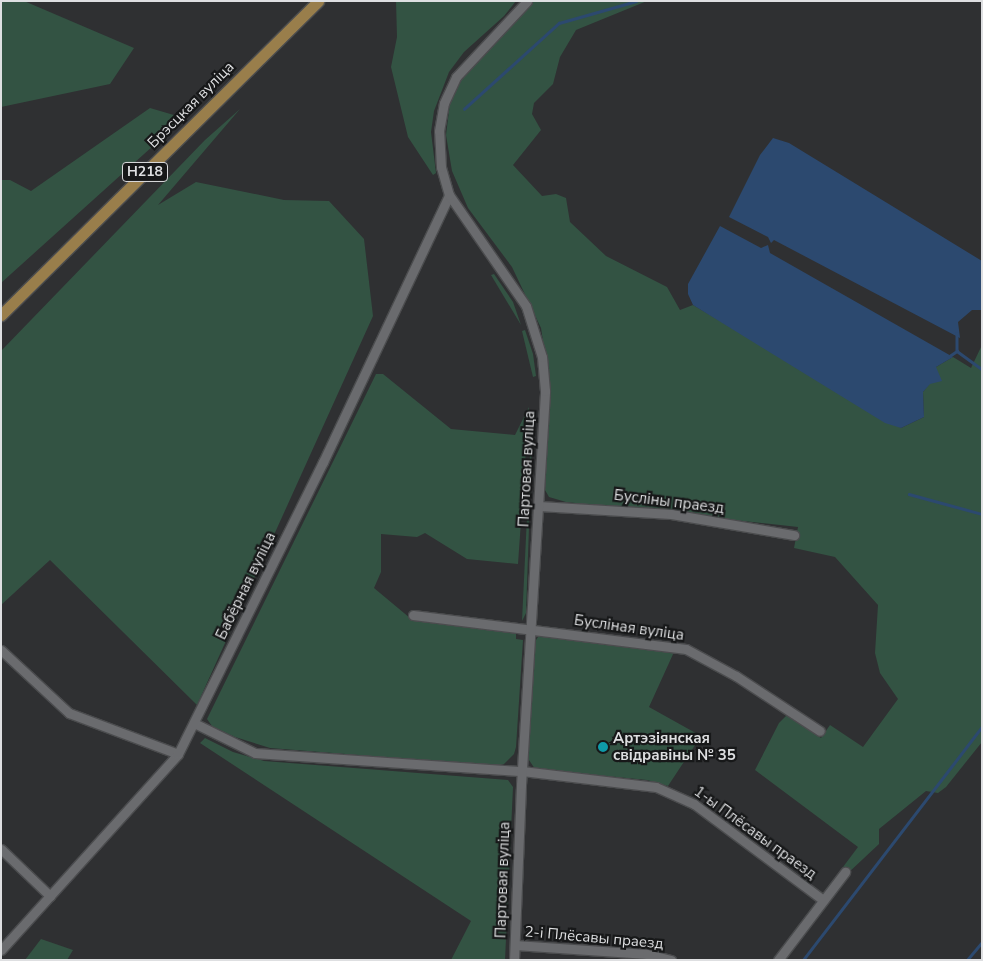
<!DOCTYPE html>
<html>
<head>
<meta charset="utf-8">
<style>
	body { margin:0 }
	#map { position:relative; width:983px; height:961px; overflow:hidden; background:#2f3032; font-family:"Nunito Sans",sans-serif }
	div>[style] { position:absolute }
	.green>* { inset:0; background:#335343 }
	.water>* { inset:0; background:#2c496f }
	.stream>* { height:2.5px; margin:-1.25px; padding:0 1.25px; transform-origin:1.25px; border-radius:1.25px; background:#2c496f }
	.roads { filter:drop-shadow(1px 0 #4b4c4e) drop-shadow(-1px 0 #4b4c4e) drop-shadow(0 1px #4b4c4e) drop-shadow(0 -1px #4b4c4e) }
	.minor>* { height:9px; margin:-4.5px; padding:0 4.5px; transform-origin:4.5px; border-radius:4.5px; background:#6a6b6e }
	.major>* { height:11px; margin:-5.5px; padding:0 5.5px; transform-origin:5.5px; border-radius:5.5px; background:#997e4b }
	.dots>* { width:14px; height:14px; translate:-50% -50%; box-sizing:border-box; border:2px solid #171819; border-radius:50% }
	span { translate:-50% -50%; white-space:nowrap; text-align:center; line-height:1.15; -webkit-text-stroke:4.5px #171819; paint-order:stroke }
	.shield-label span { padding:1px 4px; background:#171819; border:1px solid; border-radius:4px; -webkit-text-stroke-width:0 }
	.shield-label { font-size:14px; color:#dedfe1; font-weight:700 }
	.street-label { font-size:15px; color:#dedfe1 }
	.poi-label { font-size:15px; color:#dedfe1; font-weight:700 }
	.left { translate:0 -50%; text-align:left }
	.frame { position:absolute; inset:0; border:2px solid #dedfe1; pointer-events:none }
</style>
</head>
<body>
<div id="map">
	<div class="green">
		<i style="clip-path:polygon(1px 1px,24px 1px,134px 48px,110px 84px,1px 107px)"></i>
		<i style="clip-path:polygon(396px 1px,516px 1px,504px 16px,464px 52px,449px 72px,434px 111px,431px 132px,436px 173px,433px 175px,408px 137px,391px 67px,397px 37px)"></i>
		<i style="clip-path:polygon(534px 1px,647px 1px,576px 30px,560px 57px,553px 84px,534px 103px,532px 114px,541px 130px,513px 165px,542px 196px,556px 194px,566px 198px,570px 222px,606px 256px,667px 287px,680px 310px,693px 305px,901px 428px,924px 417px,923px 392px,930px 383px,936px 367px,953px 357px,971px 368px,982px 345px,982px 742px,946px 787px,938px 793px,926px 791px,879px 829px,879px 844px,847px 874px,840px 871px,858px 847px,755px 770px,779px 723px,787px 715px,821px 738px,830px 725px,863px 747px,898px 699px,880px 673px,875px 653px,878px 605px,835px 557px,794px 548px,798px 527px,566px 502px,549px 497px,545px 490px,550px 386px,541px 328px,512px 267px,468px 208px,452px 171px,446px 135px,450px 103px,464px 75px)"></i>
		<i style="clip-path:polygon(150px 108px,184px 118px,1px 283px,1px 180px,10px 180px,31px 191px)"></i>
		<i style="clip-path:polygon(240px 109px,158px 205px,196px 182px,284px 200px,329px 201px,364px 239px,373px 316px,197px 705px,50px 560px,1px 605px,1px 351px,205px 140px)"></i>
		<i style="clip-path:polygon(494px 274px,513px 302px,521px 325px,491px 275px)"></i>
		<i style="clip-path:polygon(525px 330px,533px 354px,536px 376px,533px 377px,522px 331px)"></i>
		<i style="clip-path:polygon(376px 374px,383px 374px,451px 429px,515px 435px,529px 407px,518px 564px,467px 559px,425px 533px,417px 537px,381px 534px,381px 572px,374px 588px,410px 618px,516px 631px,516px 639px,523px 640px,516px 747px,514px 754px,504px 764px,497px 766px,270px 748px,235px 737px,212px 726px,207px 719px)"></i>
		<i style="clip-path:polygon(533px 411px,526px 613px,522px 621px,532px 412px)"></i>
		<i style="clip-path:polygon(540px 634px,674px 652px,649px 707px,701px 736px,668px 786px,647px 780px,535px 769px,527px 757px,534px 643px)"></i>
		<i style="clip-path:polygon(205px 738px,233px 752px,264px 761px,508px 780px,513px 787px,505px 960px,451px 960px,471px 921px,200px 743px)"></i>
		<i style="clip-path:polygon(41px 939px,73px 950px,67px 960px,25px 960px)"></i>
	</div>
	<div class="water">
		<i style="clip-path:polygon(773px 138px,789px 143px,982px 261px,982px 310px,972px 310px,958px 322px,960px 338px,774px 240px,771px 243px,768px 237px,729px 217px,760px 155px)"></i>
		<i style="clip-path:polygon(720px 226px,761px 248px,768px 245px,770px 253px,953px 357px,936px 367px,942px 381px,930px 384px,923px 392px,924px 417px,901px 428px,885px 423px,693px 305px,688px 294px,688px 284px)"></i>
	</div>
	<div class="stream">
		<i style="left:464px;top:109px;width:128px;rotate:-42.2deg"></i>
		<i style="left:559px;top:23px;width:80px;rotate:-15.9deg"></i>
		<i style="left:957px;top:333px;width:18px;rotate:90deg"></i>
		<i style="left:957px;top:351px;width:31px;rotate:36deg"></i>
		<i style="left:948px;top:357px;width:11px;rotate:-34deg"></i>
		<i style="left:909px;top:494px;width:76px;rotate:15.3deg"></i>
		<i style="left:803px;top:960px;width:294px;rotate:-52.5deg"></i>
		<i style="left:967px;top:960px;width:23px;rotate:-50deg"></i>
	</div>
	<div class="roads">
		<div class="minor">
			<i style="left:539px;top:506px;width:132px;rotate:3.5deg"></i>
			<i style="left:671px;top:514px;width:125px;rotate:9.7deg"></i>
			<i style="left:413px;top:615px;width:275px;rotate:7.1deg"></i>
			<i style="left:686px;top:649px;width:57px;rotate:28.4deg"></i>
			<i style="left:736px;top:676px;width:100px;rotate:33.2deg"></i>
			<i style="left:1px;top:650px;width:93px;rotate:42.8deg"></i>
			<i style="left:69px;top:713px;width:116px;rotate:20.6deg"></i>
			<i style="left:194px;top:723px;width:68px;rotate:26.2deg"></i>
			<i style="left:255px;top:753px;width:268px;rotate:3.9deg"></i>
			<i style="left:522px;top:771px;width:135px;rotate:6.8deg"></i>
			<i style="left:656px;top:787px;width:42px;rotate:24.1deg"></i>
			<i style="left:694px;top:804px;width:159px;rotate:36.6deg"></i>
			<i style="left:1px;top:849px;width:68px;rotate:43.8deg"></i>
			<i style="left:515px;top:945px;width:132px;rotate:3.9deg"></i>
			<i style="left:647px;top:954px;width:25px;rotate:14deg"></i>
			<i style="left:1px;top:950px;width:264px;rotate:-47.9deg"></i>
			<i style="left:178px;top:754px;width:326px;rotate:-63.6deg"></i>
			<i style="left:323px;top:462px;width:295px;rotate:-64.7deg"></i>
			<i style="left:514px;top:960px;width:175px;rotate:-87.7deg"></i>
			<i style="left:521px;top:785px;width:395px;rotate:-86.5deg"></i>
			<i style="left:545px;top:391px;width:34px;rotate:-95deg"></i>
			<i style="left:542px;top:357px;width:53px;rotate:-107.4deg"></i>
			<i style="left:526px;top:306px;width:135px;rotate:-124.7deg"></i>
			<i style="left:449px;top:195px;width:29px;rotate:-106deg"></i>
			<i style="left:441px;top:167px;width:36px;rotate:-93deg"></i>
			<i style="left:439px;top:131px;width:28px;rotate:-80deg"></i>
			<i style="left:444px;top:103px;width:29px;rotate:-65deg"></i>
			<i style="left:456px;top:77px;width:104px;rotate:-46.9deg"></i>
			<i style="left:778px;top:960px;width:111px;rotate:-52.7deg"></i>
		</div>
		<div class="major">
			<i style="left:1px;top:315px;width:446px;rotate:-44.7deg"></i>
		</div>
	</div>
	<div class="dots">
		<i style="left:603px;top:747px;background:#0f9aa8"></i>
	</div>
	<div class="shield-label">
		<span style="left:145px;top:172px">Н218</span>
	</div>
	<div class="street-label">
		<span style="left:191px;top:105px;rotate:-45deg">Брэсцкая вуліца</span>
		<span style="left:527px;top:469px;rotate:-87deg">Партовая вуліца</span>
		<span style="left:669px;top:502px;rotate:7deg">Бусліны праезд</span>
		<span style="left:246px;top:586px;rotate:-64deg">Бабёрная вуліца</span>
		<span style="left:629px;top:628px;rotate:8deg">Бусліная вуліца</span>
		<span style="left:755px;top:833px;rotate:36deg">1-ы Плёсавы праезд</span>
		<span style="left:503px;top:880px;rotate:-88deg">Партовая вуліца</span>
		<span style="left:594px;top:938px;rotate:5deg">2-і Плёсавы праезд</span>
	</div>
	<div class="poi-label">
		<span class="left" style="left:613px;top:747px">Артэзіянская<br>свідравіны № 35</span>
	</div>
	<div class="frame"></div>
</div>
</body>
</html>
